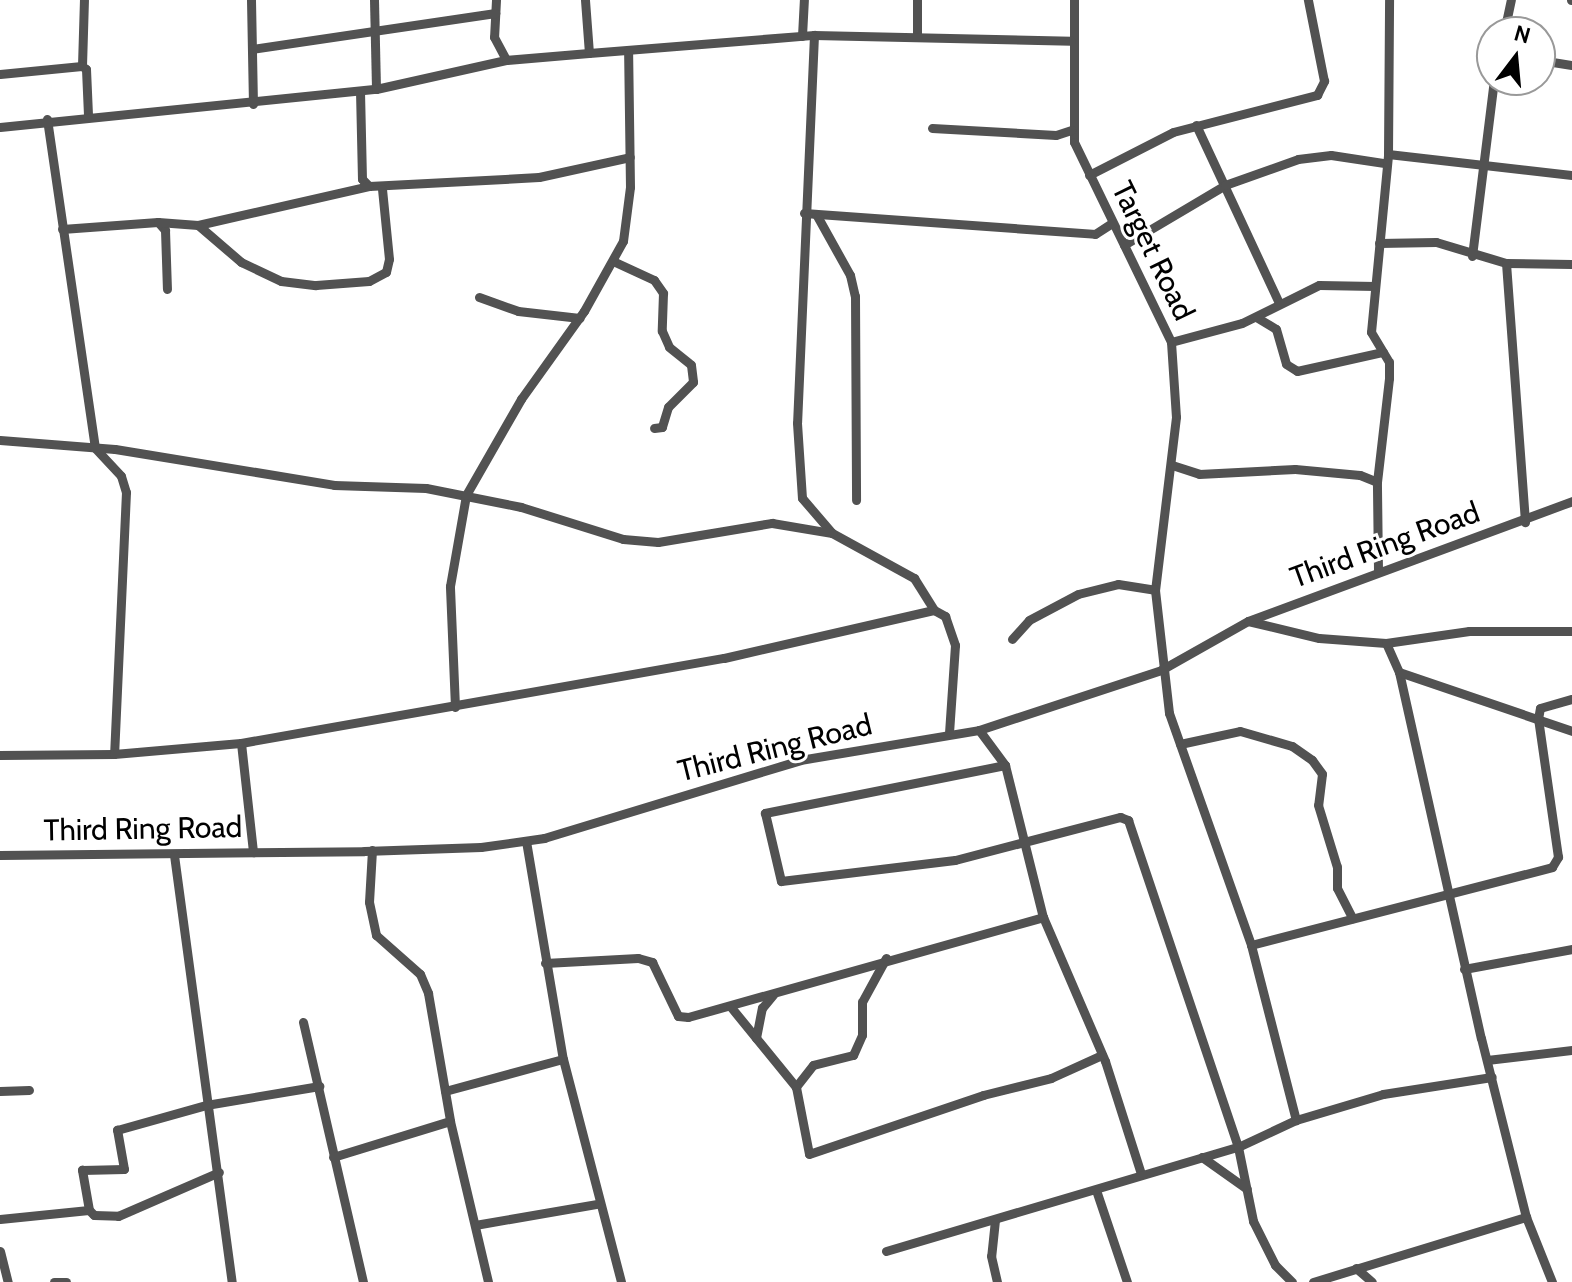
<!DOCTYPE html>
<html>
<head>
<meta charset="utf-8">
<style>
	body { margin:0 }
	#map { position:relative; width:1572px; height:1282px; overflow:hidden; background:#fff; font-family:Cabin,sans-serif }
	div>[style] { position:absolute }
	.minor>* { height:9px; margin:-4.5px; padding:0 4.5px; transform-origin:4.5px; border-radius:4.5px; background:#525252 }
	span { translate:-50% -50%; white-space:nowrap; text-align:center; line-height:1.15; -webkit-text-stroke:6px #fff; paint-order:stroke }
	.street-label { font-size:30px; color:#000 }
	.north { position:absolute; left:1476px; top:16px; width:80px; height:80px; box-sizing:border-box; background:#fff; border:2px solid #999; border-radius:50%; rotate:16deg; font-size:22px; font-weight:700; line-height:32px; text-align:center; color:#000 }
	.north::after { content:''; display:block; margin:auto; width:28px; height:36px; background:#000; clip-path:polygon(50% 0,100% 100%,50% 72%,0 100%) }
</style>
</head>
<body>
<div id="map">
	<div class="minor">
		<i style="left:251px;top:0;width:104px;rotate:88.9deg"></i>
		<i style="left:374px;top:0;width:89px;rotate:88.7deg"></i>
		<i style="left:496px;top:0;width:37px;rotate:93deg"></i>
		<i style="left:494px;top:37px;width:26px;rotate:62deg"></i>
		<i style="left:585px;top:0;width:53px;rotate:85.7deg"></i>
		<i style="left:917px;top:0;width:34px;rotate:90deg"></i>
		<i style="left:1074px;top:0;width:142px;rotate:90deg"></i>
		<i style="left:1074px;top:142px;width:222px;rotate:64.1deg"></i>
		<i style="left:1171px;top:342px;width:75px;rotate:86.2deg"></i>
		<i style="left:1176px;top:417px;width:174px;rotate:96.9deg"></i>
		<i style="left:1155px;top:590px;width:124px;rotate:83.5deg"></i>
		<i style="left:1169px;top:713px;width:246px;rotate:70.5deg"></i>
		<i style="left:1251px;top:945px;width:181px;rotate:75.6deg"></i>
		<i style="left:1571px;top:0;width:1px"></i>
		<i style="left:1504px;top:32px;width:33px;rotate:-78deg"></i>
		<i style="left:814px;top:35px;width:388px;rotate:92.5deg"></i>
		<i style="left:797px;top:423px;width:75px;rotate:86.2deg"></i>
		<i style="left:802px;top:498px;width:46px;rotate:49.4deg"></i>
		<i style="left:832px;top:533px;width:94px;rotate:28.8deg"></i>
		<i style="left:914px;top:578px;width:38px;rotate:58deg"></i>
		<i style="left:934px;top:610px;width:13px;rotate:29deg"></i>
		<i style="left:945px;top:616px;width:31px;rotate:71deg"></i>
		<i style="left:955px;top:645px;width:88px;rotate:93.9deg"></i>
		<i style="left:802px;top:36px;width:36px;rotate:-87deg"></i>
		<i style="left:252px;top:49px;width:246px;rotate:-8.4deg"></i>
		<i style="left:1540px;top:60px;width:32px;rotate:9deg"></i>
		<i style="left:82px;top:66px;width:66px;rotate:-88.3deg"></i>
		<i style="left:0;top:74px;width:82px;rotate:-5.6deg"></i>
		<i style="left:82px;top:66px;width:5px;rotate:37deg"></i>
		<i style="left:86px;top:69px;width:46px;rotate:87.5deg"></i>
		<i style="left:360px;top:91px;width:88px;rotate:88.7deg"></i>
		<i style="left:362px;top:179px;width:10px;rotate:45deg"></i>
		<i style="left:369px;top:186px;width:170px;rotate:-3deg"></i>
		<i style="left:539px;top:177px;width:93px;rotate:-12.4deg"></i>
		<i style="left:47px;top:119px;width:332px;rotate:81.7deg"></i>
		<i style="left:95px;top:448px;width:38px;rotate:47deg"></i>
		<i style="left:121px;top:476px;width:17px;rotate:73deg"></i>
		<i style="left:126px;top:492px;width:262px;rotate:92.6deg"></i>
		<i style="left:1196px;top:125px;width:196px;rotate:65deg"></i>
		<i style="left:0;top:127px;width:378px;rotate:-5.8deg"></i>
		<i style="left:376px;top:89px;width:133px;rotate:-12.6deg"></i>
		<i style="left:506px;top:60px;width:83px;rotate:-4.8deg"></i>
		<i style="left:589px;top:53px;width:226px;rotate:-4.6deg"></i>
		<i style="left:814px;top:35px;width:257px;rotate:1.3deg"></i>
		<i style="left:932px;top:128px;width:124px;rotate:3.2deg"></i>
		<i style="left:1056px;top:135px;width:16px;rotate:-18deg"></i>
		<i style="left:1388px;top:154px;width:185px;rotate:6.5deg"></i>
		<i style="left:1089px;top:175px;width:94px;rotate:-27.1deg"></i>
		<i style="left:1173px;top:132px;width:149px;rotate:-14.4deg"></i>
		<i style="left:1317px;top:95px;width:16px;rotate:-63deg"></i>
		<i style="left:1324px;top:81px;width:83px;rotate:-101.2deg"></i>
		<i style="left:804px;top:213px;width:292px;rotate:4.1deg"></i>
		<i style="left:1095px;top:234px;width:20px;rotate:-33deg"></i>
		<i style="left:816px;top:214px;width:70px;rotate:60.9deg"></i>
		<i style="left:850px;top:275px;width:22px;rotate:77deg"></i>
		<i style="left:855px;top:296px;width:204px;rotate:89.7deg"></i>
		<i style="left:158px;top:222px;width:11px;rotate:49deg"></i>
		<i style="left:165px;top:230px;width:59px;rotate:88.1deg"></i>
		<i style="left:198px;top:225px;width:175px;rotate:-12.8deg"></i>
		<i style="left:62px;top:229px;width:96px;rotate:-4.2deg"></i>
		<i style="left:158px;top:222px;width:40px;rotate:4.3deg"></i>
		<i style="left:198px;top:225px;width:57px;rotate:40.7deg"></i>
		<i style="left:241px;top:262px;width:44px;rotate:25.4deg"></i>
		<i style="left:281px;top:281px;width:35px;rotate:7deg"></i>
		<i style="left:316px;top:285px;width:53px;rotate:-4.3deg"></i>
		<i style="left:369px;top:281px;width:19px;rotate:-28deg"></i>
		<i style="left:386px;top:272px;width:13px;rotate:-77deg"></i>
		<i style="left:389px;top:259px;width:70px;rotate:-95.7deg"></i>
		<i style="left:1379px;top:243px;width:57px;rotate:-1deg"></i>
		<i style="left:1436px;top:242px;width:73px;rotate:16.7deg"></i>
		<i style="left:1506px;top:263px;width:66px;rotate:0.9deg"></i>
		<i style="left:1124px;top:245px;width:117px;rotate:-30.7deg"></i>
		<i style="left:1225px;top:185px;width:77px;rotate:-19.6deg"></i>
		<i style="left:1298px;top:159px;width:33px;rotate:-7deg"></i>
		<i style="left:1331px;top:155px;width:54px;rotate:8.6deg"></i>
		<i style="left:1472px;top:256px;width:177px;rotate:-82.9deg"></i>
		<i style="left:615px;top:262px;width:43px;rotate:24.8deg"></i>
		<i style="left:654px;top:280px;width:16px;rotate:55deg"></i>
		<i style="left:663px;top:293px;width:38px;rotate:92deg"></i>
		<i style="left:662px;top:331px;width:17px;rotate:66deg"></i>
		<i style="left:669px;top:347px;width:28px;rotate:39deg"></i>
		<i style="left:691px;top:365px;width:17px;rotate:83deg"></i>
		<i style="left:693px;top:382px;width:35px;rotate:135deg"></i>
		<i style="left:668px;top:407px;width:21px;rotate:107deg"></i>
		<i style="left:662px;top:427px;width:8px;rotate:173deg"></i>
		<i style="left:1506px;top:263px;width:260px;rotate:85.8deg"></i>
		<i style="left:479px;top:297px;width:41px;rotate:19.7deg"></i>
		<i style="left:518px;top:311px;width:62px;rotate:6.4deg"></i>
		<i style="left:1256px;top:317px;width:23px;rotate:31deg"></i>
		<i style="left:1276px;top:329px;width:36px;rotate:74deg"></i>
		<i style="left:1286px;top:364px;width:13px;rotate:32deg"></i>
		<i style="left:1297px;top:371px;width:88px;rotate:-12.5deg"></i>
		<i style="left:1171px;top:342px;width:73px;rotate:-15deg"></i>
		<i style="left:1242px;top:323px;width:86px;rotate:-26.3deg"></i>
		<i style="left:1319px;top:285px;width:56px;rotate:1deg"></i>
		<i style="left:0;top:440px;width:115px;rotate:4.5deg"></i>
		<i style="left:115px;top:449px;width:222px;rotate:9.3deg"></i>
		<i style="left:334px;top:485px;width:92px;rotate:1.9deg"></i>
		<i style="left:426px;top:488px;width:97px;rotate:11.3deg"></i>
		<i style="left:521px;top:507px;width:107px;rotate:17.4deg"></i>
		<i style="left:623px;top:539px;width:35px;rotate:5deg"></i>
		<i style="left:658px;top:542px;width:116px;rotate:-9.5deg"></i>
		<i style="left:772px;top:523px;width:61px;rotate:9.5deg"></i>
		<i style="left:1172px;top:465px;width:28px;rotate:18deg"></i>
		<i style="left:1199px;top:474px;width:96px;rotate:-3deg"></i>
		<i style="left:1295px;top:469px;width:65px;rotate:5.3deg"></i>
		<i style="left:1360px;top:475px;width:18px;rotate:22deg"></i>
		<i style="left:1378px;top:570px;width:88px;rotate:-90.7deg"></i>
		<i style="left:1377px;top:482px;width:105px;rotate:-83.4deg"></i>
		<i style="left:1389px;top:378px;width:16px;rotate:-90deg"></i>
		<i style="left:1389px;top:362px;width:35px;rotate:-121deg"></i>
		<i style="left:1371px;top:332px;width:179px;rotate:-84.5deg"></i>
		<i style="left:1388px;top:154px;width:154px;rotate:-89.6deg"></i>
		<i style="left:1248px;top:621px;width:73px;rotate:13.5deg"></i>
		<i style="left:1319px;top:638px;width:67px;rotate:4.3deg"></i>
		<i style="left:1386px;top:643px;width:32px;rotate:66deg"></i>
		<i style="left:1399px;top:672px;width:375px;rotate:77.4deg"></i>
		<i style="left:1481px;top:1038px;width:185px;rotate:75.9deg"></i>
		<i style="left:1526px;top:1217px;width:70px;rotate:68.2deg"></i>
		<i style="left:1012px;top:639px;width:25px;rotate:-48deg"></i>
		<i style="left:1029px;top:620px;width:55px;rotate:-28deg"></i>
		<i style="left:1078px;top:594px;width:41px;rotate:-14deg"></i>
		<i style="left:1118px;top:584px;width:37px;rotate:9deg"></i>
		<i style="left:1386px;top:643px;width:84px;rotate:-8.2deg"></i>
		<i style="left:1469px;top:631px;width:103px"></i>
		<i style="left:1399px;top:672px;width:183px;rotate:18.8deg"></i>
		<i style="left:455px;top:707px;width:121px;rotate:-92.4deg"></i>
		<i style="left:450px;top:586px;width:92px;rotate:-80deg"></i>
		<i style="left:466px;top:495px;width:111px;rotate:-60.2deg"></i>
		<i style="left:521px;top:399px;width:108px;rotate:-54.4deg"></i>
		<i style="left:584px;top:311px;width:80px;rotate:-60.9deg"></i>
		<i style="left:623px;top:241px;width:54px;rotate:-82.6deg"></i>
		<i style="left:630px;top:187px;width:137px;rotate:-90.8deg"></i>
		<i style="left:979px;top:730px;width:44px;rotate:53.4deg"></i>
		<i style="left:1005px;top:765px;width:157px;rotate:76deg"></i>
		<i style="left:1043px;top:917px;width:157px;rotate:66.7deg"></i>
		<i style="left:1105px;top:1061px;width:119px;rotate:72.3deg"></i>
		<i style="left:241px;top:743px;width:110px;rotate:83.7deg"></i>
		<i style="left:1180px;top:744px;width:61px;rotate:-12.2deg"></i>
		<i style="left:1240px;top:731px;width:54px;rotate:16.1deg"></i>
		<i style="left:1292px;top:746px;width:24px;rotate:35deg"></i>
		<i style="left:1312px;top:760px;width:17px;rotate:54deg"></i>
		<i style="left:1322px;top:774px;width:31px;rotate:97deg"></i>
		<i style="left:1318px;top:805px;width:65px;rotate:73deg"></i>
		<i style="left:1337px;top:867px;width:21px;rotate:90deg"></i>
		<i style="left:1337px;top:888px;width:34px;rotate:63deg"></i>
		<i style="left:0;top:755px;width:114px;rotate:-0.5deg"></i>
		<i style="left:114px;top:754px;width:127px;rotate:-5deg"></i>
		<i style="left:241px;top:743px;width:490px;rotate:-10deg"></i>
		<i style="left:724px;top:658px;width:215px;rotate:-12.9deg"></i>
		<i style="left:1005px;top:765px;width:245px;rotate:168.7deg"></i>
		<i style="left:765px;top:813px;width:70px;rotate:76.8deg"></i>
		<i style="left:781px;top:881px;width:175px;rotate:-6.9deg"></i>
		<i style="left:955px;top:860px;width:171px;rotate:-14.6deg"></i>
		<i style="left:1120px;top:817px;width:9px;rotate:21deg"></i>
		<i style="left:1128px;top:820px;width:345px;rotate:71.4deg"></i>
		<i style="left:1238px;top:1147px;width:76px;rotate:78.5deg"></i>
		<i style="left:1253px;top:1221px;width:49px;rotate:63.4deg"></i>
		<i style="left:1275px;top:1265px;width:24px;rotate:45deg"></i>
		<i style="left:526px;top:841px;width:221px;rotate:80.4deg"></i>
		<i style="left:563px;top:1059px;width:230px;rotate:75.4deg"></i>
		<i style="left:372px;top:850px;width:52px;rotate:93.3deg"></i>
		<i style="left:369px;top:902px;width:34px;rotate:78deg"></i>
		<i style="left:376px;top:935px;width:59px;rotate:41.6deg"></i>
		<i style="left:420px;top:974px;width:21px;rotate:67deg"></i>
		<i style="left:428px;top:993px;width:130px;rotate:80.2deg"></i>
		<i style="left:450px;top:1121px;width:165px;rotate:76.7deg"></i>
		<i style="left:0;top:855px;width:364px;rotate:-0.6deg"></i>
		<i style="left:364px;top:851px;width:117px;rotate:-2deg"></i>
		<i style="left:481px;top:847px;width:64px;rotate:-8.1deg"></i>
		<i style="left:544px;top:838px;width:268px;rotate:-16.9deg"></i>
		<i style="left:800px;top:760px;width:181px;rotate:-9.5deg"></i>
		<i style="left:979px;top:730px;width:192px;rotate:-18.2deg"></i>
		<i style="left:1161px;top:670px;width:100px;rotate:-29.4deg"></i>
		<i style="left:1248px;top:621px;width:346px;rotate:-20.3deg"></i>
		<i style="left:174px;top:855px;width:431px;rotate:82.3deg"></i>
		<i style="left:1251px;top:945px;width:311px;rotate:-14.5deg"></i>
		<i style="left:1552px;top:867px;width:12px;rotate:-59deg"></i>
		<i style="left:1558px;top:857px;width:139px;rotate:-98.2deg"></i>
		<i style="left:1538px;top:719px;width:11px;rotate:-80deg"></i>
		<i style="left:1540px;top:708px;width:33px;rotate:-16deg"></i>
		<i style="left:886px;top:958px;width:50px;rotate:118.6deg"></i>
		<i style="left:862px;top:1002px;width:33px;rotate:90deg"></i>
		<i style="left:862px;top:1035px;width:22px;rotate:114deg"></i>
		<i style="left:853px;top:1055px;width:41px;rotate:166deg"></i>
		<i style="left:813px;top:1065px;width:28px;rotate:128deg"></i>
		<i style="left:796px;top:1087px;width:68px;rotate:79deg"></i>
		<i style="left:809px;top:1154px;width:184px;rotate:-18.7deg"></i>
		<i style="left:983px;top:1095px;width:70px;rotate:-14deg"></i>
		<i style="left:1051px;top:1078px;width:56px;rotate:-24.3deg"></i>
		<i style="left:545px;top:963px;width:93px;rotate:-3.1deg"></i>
		<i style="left:638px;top:958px;width:15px;rotate:16deg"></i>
		<i style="left:652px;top:962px;width:60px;rotate:64.3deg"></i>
		<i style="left:678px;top:1016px;width:10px;rotate:6deg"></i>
		<i style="left:688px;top:1017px;width:369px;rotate:-15.7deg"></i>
		<i style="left:1464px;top:969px;width:110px;rotate:-10.5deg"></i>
		<i style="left:730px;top:1006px;width:104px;rotate:50.8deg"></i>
		<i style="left:303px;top:1022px;width:267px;rotate:77deg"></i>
		<i style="left:756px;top:1038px;width:31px;rotate:-79deg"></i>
		<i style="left:762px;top:1008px;width:17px;rotate:-50deg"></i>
		<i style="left:1487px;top:1060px;width:86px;rotate:-6.7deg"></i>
		<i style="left:0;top:1091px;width:29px;rotate:-2deg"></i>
		<i style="left:445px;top:1091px;width:122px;rotate:-15.2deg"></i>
		<i style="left:333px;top:1157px;width:122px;rotate:-17.1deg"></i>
		<i style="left:1202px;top:1157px;width:55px;rotate:35.4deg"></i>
		<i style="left:1096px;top:1190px;width:97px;rotate:71.4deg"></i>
		<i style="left:89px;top:1210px;width:7px;rotate:45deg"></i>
		<i style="left:94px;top:1215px;width:24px;rotate:2deg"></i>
		<i style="left:118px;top:1216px;width:110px;rotate:-23.5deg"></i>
		<i style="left:0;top:1219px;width:89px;rotate:-5.8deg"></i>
		<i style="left:89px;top:1210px;width:41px;rotate:-99.9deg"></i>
		<i style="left:82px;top:1170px;width:42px;rotate:-1.4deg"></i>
		<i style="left:124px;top:1169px;width:40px;rotate:-100deg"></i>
		<i style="left:117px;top:1130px;width:92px;rotate:-15.7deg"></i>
		<i style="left:206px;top:1105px;width:115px;rotate:-9.5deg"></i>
		<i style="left:995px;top:1220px;width:36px;rotate:96deg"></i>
		<i style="left:991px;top:1256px;width:27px;rotate:77deg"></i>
		<i style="left:475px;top:1225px;width:124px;rotate:-9.8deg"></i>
		<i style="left:0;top:1251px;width:32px;rotate:76deg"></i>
		<i style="left:886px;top:1251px;width:367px;rotate:-16.5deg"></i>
		<i style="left:1238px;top:1147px;width:64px;rotate:-25deg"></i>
		<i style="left:1296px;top:1120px;width:91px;rotate:-16.6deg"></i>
		<i style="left:1383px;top:1094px;width:110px;rotate:-8.9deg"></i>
		<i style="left:1356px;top:1268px;width:21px;rotate:41deg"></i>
		<i style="left:54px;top:1282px;width:12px"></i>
		<i style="left:1313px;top:1282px;width:223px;rotate:-17deg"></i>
	</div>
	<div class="street-label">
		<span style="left:1153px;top:251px;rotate:64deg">Target Road</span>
		<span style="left:1385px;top:545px;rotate:-20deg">Third Ring Road</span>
		<span style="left:775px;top:748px;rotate:-14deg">Third Ring Road</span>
		<span style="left:143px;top:829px;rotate:-1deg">Third Ring Road</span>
	</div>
	<div class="north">N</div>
</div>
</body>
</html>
